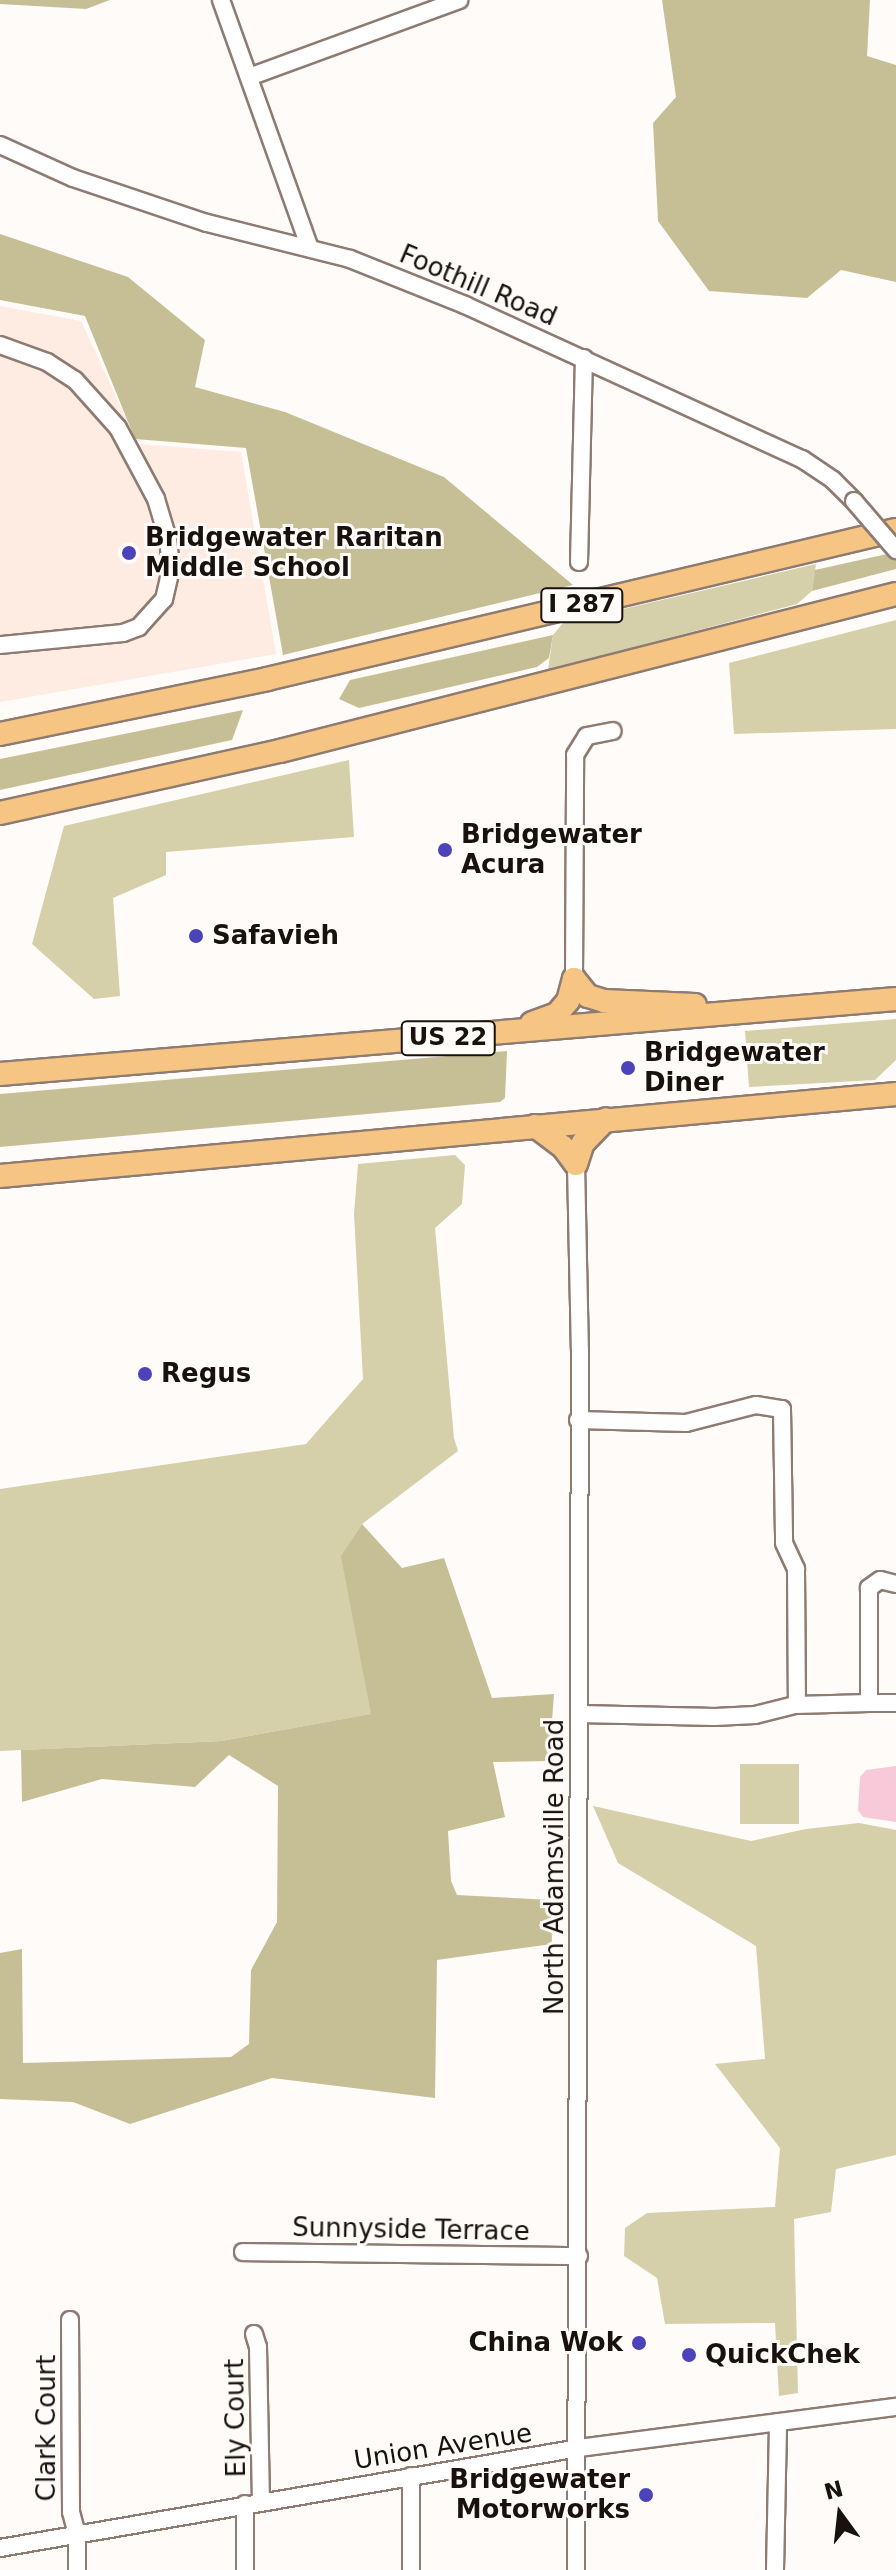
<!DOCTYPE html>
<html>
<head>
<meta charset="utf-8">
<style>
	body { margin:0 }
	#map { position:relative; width:896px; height:2570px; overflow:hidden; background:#fffbf8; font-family:"DejaVu Sans",sans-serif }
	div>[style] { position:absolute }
	.built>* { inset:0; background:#feece3 }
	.green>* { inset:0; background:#d5cfaa }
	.forest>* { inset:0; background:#c6bf96 }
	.water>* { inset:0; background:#f8cad9 }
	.roads { filter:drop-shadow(2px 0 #8e7b71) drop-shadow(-2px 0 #8e7b71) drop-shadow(0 2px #8e7b71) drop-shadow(0 -2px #8e7b71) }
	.minor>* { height:16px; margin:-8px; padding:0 8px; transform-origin:8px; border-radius:8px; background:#fff }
	.highway>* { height:22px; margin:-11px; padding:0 11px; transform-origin:11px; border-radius:11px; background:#f6c583 }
	.bridges { filter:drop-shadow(2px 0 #8e7b71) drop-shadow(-2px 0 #8e7b71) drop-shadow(0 2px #8e7b71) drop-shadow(0 -2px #8e7b71) }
	.minor-bridge>* { height:16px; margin:-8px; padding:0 8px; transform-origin:8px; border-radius:8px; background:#fff }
	.dots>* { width:22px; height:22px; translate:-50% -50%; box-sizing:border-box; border:4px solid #fffbf8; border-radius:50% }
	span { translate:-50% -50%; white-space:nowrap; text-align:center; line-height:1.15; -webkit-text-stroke:6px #fffbf8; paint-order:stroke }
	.shield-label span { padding:2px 6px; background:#fffbf8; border:2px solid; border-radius:6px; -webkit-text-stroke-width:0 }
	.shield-label { font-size:24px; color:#18110d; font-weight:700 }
	.street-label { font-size:26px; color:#18110d }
	.poi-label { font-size:26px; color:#18110d; font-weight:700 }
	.left { translate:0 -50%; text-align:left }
	.right { translate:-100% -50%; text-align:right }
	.north { position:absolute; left:800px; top:2474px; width:80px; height:80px; -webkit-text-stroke:6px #fffbf8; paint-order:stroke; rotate:345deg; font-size:22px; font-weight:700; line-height:32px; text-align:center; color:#18110d }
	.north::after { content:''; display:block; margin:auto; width:28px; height:36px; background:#18110d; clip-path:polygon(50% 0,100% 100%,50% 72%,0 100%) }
</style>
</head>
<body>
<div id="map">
	<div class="built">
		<i style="clip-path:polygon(0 306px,81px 321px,138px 444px,241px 452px,276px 654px,0 702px)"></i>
	</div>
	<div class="green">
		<i style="clip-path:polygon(816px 564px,812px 591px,797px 604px,548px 670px,553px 635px,563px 623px)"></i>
		<i style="clip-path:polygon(896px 620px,896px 729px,734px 734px,729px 663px)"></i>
		<i style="clip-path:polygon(349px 760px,354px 837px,166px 852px,166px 875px,113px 898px,120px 996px,94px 999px,32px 944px,64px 826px)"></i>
		<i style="clip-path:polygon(896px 1019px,896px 1060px,875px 1080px,749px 1087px,745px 1031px)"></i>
		<i style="clip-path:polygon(455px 1155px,465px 1165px,462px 1204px,435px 1228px,454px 1438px,458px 1451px,362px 1524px,342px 1556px,372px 1714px,221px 1741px,0 1751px,0 1489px,306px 1444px,363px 1379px,354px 1214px,358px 1164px)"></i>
		<i style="clip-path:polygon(740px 1764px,799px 1764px,799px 1824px,740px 1824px)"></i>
		<i style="clip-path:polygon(593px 1806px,751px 1841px,806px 1829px,859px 1823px,896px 1830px,896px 2155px,836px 2169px,831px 2212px,794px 2219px,798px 2393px,779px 2396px,775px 2323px,665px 2324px,657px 2278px,624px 2256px,625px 2228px,647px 2213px,775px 2207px,780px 2148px,715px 2064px,765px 2059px,756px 1946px,618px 1863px)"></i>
	</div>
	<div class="forest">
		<i style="clip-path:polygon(0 0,110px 0,86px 9px,0 4px)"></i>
		<i style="clip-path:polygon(662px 0,870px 0,867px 56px,896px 65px,896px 282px,841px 270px,807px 298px,709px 291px,658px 221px,653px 123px,676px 97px)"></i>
		<i style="clip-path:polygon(0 234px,128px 277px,205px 340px,195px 387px,285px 412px,444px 477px,573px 585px,283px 655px,246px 448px,135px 439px,85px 316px,0 300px)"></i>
		<i style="clip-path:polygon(896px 552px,896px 569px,812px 591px,815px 570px)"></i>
		<i style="clip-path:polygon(553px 635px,549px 658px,537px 667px,359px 708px,339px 699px,350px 680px)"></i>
		<i style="clip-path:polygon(243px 710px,232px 740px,0 790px,0 759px)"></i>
		<i style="clip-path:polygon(507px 1051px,505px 1098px,500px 1102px,0 1147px,0 1094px)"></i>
		<i style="clip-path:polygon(362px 1524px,402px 1568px,444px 1558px,492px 1698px,554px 1694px,549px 1761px,493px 1762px,505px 1817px,448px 1831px,451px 1881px,457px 1895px,551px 1900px,552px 1944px,437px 1960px,435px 2098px,272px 2078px,130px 2124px,73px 2102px,0 2099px,0 1953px,22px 1949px,23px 2063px,231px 2057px,249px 2044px,251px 1970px,277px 1922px,278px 1786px,229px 1755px,195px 1787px,102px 1779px,22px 1802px,21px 1750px,221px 1741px,371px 1714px,341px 1556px)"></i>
	</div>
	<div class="water">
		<i style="clip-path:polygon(896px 1766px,896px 1822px,863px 1817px,858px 1810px,860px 1777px,866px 1770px)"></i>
	</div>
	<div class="roads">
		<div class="minor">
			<i style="left:221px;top:0;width:263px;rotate:70.3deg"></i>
			<i style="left:249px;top:77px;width:224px;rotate:-20.1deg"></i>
			<i style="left:0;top:145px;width:80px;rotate:24.3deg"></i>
			<i style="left:73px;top:178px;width:141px;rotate:18.6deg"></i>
			<i style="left:207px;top:223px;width:147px;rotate:14.1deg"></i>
			<i style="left:350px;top:259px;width:124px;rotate:21.8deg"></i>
			<i style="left:465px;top:305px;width:371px;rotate:24.6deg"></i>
			<i style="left:802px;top:459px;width:37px;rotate:34deg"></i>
			<i style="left:833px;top:480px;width:30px;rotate:45deg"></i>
			<i style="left:0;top:345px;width:50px;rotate:19.9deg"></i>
			<i style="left:47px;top:362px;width:33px;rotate:33deg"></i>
			<i style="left:75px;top:380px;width:64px;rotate:48.1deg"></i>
			<i style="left:118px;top:428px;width:81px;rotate:61.8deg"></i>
			<i style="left:156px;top:499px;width:42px;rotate:73.3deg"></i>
			<i style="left:168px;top:539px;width:30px;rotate:84deg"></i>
			<i style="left:171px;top:569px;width:31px;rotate:103deg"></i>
			<i style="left:164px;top:599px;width:38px;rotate:132deg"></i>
			<i style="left:139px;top:627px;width:17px;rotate:159deg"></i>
			<i style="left:123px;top:633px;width:124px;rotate:174.4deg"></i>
			<i style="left:579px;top:562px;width:204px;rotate:-88.6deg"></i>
			<i style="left:574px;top:979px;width:224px;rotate:-89.7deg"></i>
			<i style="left:575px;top:755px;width:22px;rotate:-58deg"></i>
			<i style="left:587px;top:736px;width:26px;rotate:-11deg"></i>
			<i style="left:576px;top:1164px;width:186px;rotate:88.8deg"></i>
			<i style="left:580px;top:1350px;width:1220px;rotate:90.19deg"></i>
			<i style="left:578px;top:1420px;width:108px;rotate:1.6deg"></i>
			<i style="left:686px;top:1423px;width:72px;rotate:-14.4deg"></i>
			<i style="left:756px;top:1405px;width:26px;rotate:9deg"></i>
			<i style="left:782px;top:1409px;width:134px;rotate:89.1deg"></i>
			<i style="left:784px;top:1543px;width:29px;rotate:65deg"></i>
			<i style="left:796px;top:1569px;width:136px;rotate:89.6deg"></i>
			<i style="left:896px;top:1584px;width:16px;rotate:-166deg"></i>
			<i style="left:880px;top:1580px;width:14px;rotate:144deg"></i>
			<i style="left:869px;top:1588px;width:115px;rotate:90deg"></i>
			<i style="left:869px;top:1703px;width:27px"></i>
			<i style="left:579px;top:1714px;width:136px;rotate:1.3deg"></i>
			<i style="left:715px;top:1717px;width:40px;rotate:-2.9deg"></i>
			<i style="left:755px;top:1715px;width:41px;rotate:-14deg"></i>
			<i style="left:795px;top:1705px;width:74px;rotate:-1.5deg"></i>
			<i style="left:243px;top:2252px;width:336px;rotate:0.7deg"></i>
			<i style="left:70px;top:2320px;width:192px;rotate:89.7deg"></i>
			<i style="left:71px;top:2512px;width:23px;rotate:75deg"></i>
			<i style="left:77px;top:2534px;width:36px;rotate:90deg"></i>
			<i style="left:254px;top:2334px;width:14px;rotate:73deg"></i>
			<i style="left:258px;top:2347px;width:154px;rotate:88.9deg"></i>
			<i style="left:0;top:2548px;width:588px;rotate:-9.8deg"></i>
			<i style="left:579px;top:2448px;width:320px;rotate:-7.4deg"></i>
			<i style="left:245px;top:2570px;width:66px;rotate:-90deg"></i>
			<i style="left:411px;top:2570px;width:94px;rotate:-90deg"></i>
			<i style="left:775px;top:2570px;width:148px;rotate:-88.8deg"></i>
		</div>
		<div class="highway">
			<i style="left:0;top:734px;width:273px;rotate:-11.6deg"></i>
			<i style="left:267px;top:679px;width:646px;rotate:-13.33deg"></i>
			<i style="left:0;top:813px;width:287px;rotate:-12.5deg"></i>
			<i style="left:280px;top:751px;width:636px;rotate:-14.3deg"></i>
			<i style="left:574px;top:979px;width:22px;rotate:51deg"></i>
			<i style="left:588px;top:996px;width:17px;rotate:17deg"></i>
			<i style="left:604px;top:1001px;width:91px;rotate:2.5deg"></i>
			<i style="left:532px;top:1023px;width:27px;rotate:-20deg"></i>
			<i style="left:557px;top:1014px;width:17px;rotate:-50deg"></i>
			<i style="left:568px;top:1001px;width:23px;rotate:-75deg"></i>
			<i style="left:0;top:1074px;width:899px;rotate:-4.78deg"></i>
			<i style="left:535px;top:1126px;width:35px;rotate:37deg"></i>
			<i style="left:563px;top:1147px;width:21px;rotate:53deg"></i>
			<i style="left:576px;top:1164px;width:22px;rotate:-72deg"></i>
			<i style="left:583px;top:1143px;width:33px;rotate:-46deg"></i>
			<i style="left:0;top:1176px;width:900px;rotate:-5.23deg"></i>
		</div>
	</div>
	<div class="bridges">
		<div class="minor-bridge">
			<i style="left:854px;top:501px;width:65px;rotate:49.4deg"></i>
		</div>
	</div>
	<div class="dots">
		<i style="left:129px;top:553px;background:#4b43b9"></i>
		<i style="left:445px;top:850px;background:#4b43b9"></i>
		<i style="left:196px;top:936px;background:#4b43b9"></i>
		<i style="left:628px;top:1068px;background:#4b43b9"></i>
		<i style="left:145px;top:1374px;background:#4b43b9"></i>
		<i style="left:639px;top:2343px;background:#4b43b9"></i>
		<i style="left:689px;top:2355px;background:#4b43b9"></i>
		<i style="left:646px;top:2495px;background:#4b43b9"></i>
	</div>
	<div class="shield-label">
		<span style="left:582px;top:605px">I 287</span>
		<span style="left:448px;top:1038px">US 22</span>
	</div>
	<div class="street-label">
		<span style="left:478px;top:286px;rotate:23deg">Foothill Road</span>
		<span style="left:555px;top:1867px;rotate:-90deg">North Adamsville Road</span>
		<span style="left:411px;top:2230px;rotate:1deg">Sunnyside Terrace</span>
		<span style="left:236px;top:2418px;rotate:-91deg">Ely Court</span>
		<span style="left:47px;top:2428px;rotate:-90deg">Clark Court</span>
		<span style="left:443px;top:2447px;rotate:-9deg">Union Avenue</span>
	</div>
	<div class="poi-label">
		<span class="left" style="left:145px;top:553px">Bridgewater Raritan<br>Middle School</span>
		<span class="left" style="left:461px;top:850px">Bridgewater<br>Acura</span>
		<span class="left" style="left:212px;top:936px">Safavieh</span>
		<span class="left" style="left:644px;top:1068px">Bridgewater<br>Diner</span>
		<span class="left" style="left:161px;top:1374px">Regus</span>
		<span class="right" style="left:623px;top:2343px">China Wok</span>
		<span class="left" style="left:705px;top:2355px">QuickChek</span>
		<span class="right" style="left:630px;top:2495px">Bridgewater<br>Motorworks</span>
	</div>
	<div class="north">N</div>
</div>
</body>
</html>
